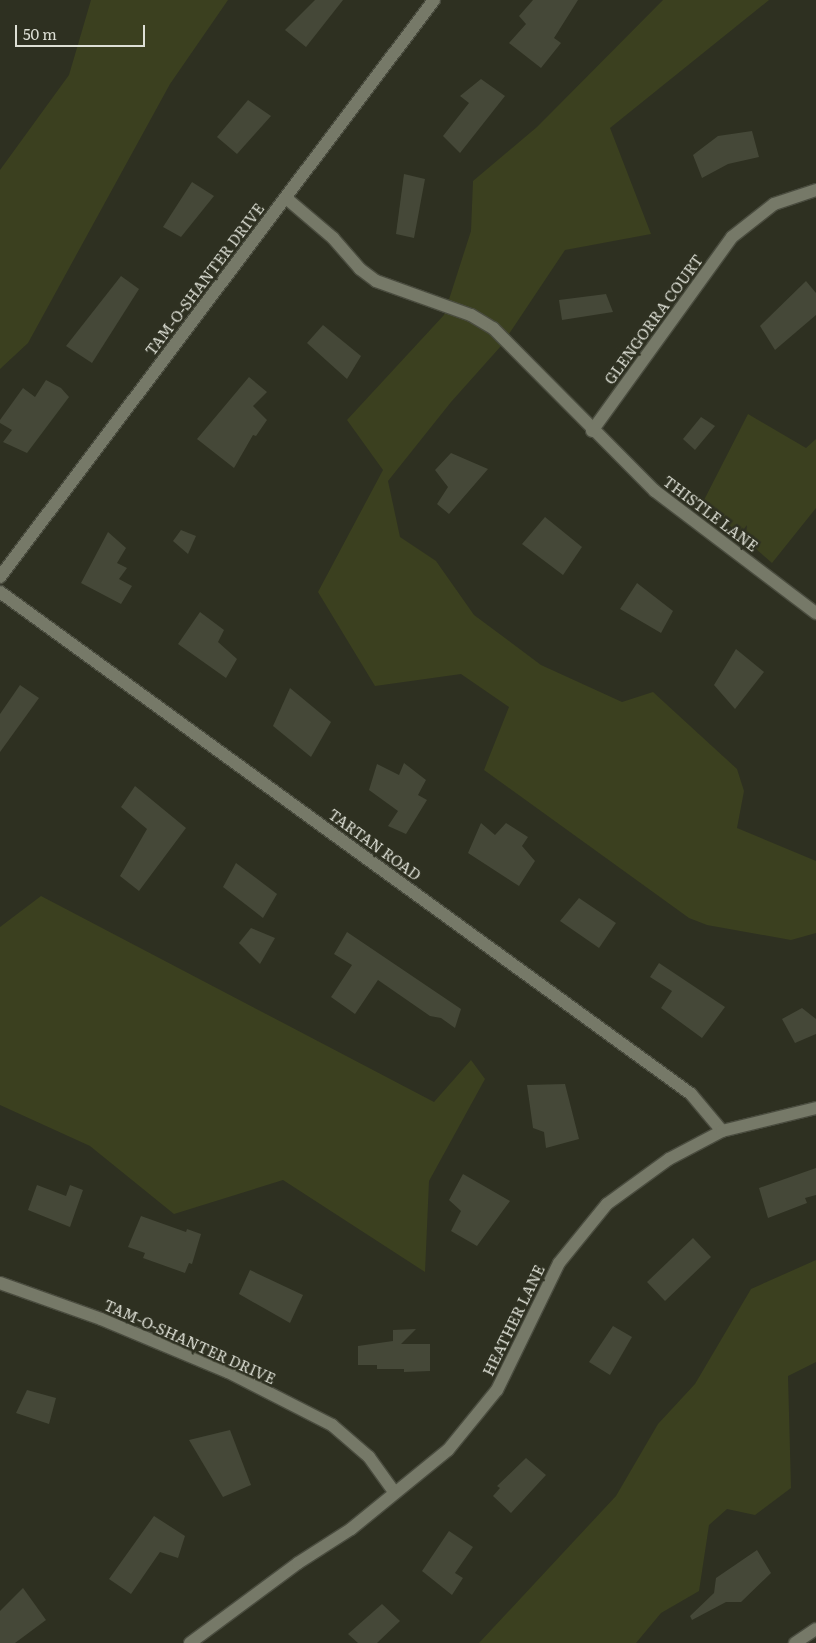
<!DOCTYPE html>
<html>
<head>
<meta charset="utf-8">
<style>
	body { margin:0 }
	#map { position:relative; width:816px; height:1643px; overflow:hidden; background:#2e3021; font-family:Literata,serif }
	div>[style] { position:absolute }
	.green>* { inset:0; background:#3b401f }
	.building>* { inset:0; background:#454838 }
	.roads { filter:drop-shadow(1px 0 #4a4c3f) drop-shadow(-1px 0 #4a4c3f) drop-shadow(0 1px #4a4c3f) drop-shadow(0 -1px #4a4c3f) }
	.street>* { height:12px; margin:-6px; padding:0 6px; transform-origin:6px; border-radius:6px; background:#767968 }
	span { translate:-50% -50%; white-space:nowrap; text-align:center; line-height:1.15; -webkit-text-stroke:5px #2e3021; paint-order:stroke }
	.street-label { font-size:15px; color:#dddfd5 }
	.scale { position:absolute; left:15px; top:25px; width:130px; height:22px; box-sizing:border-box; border:2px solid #dddfd5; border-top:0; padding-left:6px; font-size:15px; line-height:18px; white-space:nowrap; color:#dddfd5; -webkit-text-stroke:4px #2e3021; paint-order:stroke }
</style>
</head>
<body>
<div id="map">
	<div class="green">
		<i style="clip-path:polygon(91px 0,228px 0,170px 84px,28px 343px,0 369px,0 170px,69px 75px)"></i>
		<i style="clip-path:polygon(663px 0,769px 0,610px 128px,651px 234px,565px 250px,501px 346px,451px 402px,388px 481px,400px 537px,436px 561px,474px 615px,541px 665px,622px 702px,653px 692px,737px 769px,744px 791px,737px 828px,816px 861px,816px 933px,791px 940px,707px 925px,689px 918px,484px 770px,509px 707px,461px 674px,375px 686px,318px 592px,383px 470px,347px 420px,444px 315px,471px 231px,473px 181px,537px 127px)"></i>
		<i style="clip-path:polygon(748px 414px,806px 448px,816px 439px,816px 508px,772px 563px,703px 502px)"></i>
		<i style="clip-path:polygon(41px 896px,434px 1102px,471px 1060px,485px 1079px,429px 1181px,425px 1272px,283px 1180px,174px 1214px,90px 1146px,0 1105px,0 927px)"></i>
		<i style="clip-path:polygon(816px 1260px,816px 1362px,788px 1376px,791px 1488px,755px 1515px,727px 1509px,709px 1525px,699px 1591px,661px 1613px,636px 1643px,479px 1643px,616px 1496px,658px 1424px,695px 1384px,751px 1289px)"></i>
	</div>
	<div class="building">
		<i style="clip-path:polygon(315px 0,343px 0,306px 47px,285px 30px)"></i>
		<i style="clip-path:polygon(533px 0,578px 0,554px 38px,561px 43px,541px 68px,509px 43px,526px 24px,519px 16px)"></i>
		<i style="clip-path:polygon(481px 79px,505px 96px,460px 153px,443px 136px,469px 103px,460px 96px)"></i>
		<i style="clip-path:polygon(248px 100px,271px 116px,237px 154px,217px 137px)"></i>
		<i style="clip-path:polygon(752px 131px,759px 157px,728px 164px,702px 178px,693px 155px,718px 136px)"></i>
		<i style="clip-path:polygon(404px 174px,425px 179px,414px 238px,396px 234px)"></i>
		<i style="clip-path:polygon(192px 182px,214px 196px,181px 237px,163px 227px)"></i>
		<i style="clip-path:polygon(121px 276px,139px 289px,92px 363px,66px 346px)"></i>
		<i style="clip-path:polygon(806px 281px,816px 293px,816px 315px,775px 350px,760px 326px)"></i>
		<i style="clip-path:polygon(606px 294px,613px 312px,562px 320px,559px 300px)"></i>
		<i style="clip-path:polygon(323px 325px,361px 356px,347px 379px,307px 343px)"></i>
		<i style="clip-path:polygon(249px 377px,267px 392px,253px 406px,267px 420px,256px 436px,253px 435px,234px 468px,197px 439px)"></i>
		<i style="clip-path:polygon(46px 380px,61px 388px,69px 397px,27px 453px,3px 442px,12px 430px,0 423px,0 420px,23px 388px,35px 397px)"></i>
		<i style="clip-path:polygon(701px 417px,715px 426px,695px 450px,683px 439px)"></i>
		<i style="clip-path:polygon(451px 453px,488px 469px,449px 514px,437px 504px,448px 487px,435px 470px)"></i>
		<i style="clip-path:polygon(545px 517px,582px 547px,563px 575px,522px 544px)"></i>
		<i style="clip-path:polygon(181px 530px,196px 536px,188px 554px,173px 541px)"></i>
		<i style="clip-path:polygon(108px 532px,126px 548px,117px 563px,127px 568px,119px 579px,132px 586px,121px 604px,81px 583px)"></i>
		<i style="clip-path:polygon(637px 583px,673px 611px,661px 633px,620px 609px)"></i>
		<i style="clip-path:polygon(200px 612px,224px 630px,218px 642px,237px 659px,226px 678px,178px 644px)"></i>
		<i style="clip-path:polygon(736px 649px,764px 672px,735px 709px,714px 685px)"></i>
		<i style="clip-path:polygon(20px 685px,39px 698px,0 752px,0 714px)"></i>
		<i style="clip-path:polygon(290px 688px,331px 722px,311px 757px,273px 726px)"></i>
		<i style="clip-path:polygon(404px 763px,426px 780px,418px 795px,427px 800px,406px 834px,388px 826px,398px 811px,369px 790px,377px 764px,399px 775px)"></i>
		<i style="clip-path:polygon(135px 786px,186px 828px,139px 891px,120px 876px,147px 829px,121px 807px)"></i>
		<i style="clip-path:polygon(481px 823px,495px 835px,506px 823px,528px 837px,522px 846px,535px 861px,519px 886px,468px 853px)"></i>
		<i style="clip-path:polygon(236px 863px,277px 894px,263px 918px,223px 887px)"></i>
		<i style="clip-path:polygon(579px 898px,616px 923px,599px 948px,560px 921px)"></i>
		<i style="clip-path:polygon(251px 928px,275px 938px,260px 964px,239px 943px)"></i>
		<i style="clip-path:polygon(347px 932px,461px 1009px,455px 1028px,441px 1018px,430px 1016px,378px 980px,355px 1014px,331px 997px,352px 965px,334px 954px)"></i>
		<i style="clip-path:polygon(659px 963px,725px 1007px,702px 1038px,661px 1008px,672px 991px,650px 977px)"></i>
		<i style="clip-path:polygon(802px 1008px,816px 1019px,816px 1034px,795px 1043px,782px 1019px)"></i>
		<i style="clip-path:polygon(565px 1084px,579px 1139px,546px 1148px,544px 1132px,533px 1128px,527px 1085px)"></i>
		<i style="clip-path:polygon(816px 1168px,816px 1195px,805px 1198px,807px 1203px,768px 1218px,759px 1188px)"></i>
		<i style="clip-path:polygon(463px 1174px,510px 1201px,477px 1246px,451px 1231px,461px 1211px,449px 1200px)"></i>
		<i style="clip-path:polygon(37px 1185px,66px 1196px,70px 1185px,83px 1190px,70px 1227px,28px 1210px)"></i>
		<i style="clip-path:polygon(141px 1216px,186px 1232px,187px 1229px,201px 1234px,192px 1264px,189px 1263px,185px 1273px,143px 1258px,145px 1253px,128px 1247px)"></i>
		<i style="clip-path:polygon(693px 1238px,711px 1257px,665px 1301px,647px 1282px)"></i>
		<i style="clip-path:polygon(250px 1270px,303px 1295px,290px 1323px,239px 1294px)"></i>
		<i style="clip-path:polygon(613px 1326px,632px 1337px,610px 1375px,589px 1362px)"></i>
		<i style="clip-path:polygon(416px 1329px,401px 1344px,430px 1344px,430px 1371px,404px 1372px,404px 1369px,377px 1369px,377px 1365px,358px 1365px,358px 1346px,393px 1341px,393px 1330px)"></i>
		<i style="clip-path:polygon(27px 1390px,56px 1398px,49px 1424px,16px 1413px)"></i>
		<i style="clip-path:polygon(230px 1430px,251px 1485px,223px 1497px,189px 1440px)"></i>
		<i style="clip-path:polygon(526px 1458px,546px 1475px,511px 1513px,493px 1496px,500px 1488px,497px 1486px)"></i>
		<i style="clip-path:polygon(154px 1516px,185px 1536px,178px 1558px,160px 1552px,131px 1594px,109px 1579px)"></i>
		<i style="clip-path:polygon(449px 1531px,473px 1547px,455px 1573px,463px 1578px,452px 1595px,422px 1571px)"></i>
		<i style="clip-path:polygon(757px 1550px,771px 1573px,741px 1602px,726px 1602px,692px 1620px,690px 1616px,714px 1593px,716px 1578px)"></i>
		<i style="clip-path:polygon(23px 1588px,46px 1620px,15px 1643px,0 1643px,0 1611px)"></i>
		<i style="clip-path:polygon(382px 1604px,400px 1621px,377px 1643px,358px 1643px,348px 1634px)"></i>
	</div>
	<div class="roads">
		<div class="street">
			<i style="left:286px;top:198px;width:62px;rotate:40.4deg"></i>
			<i style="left:333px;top:238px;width:41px;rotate:48.9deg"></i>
			<i style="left:360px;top:269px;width:20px;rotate:37deg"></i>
			<i style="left:376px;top:281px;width:101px;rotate:19.7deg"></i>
			<i style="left:471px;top:315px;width:26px;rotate:31deg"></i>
			<i style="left:493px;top:328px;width:230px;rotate:45.2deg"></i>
			<i style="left:655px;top:491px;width:202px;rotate:37.2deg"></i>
			<i style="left:592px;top:431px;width:239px;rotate:-54.2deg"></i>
			<i style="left:732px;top:237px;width:53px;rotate:-38.2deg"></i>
			<i style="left:774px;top:204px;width:44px;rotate:-18.4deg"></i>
			<i style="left:0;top:577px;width:722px;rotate:-53.05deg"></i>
			<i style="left:0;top:592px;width:854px;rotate:36deg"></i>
			<i style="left:691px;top:1094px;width:48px;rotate:50deg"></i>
			<i style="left:0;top:1283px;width:107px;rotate:19.6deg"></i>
			<i style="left:101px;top:1319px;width:138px;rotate:22.7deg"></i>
			<i style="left:228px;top:1372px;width:117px;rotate:27deg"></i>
			<i style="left:332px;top:1425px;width:49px;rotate:40.9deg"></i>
			<i style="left:369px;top:1457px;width:44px;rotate:54.2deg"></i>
			<i style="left:190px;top:1643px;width:134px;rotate:-36.5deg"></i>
			<i style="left:298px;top:1563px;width:63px;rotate:-32.7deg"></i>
			<i style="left:351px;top:1529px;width:125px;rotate:-39.2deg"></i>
			<i style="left:448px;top:1450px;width:77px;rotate:-50.8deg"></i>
			<i style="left:497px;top:1390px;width:141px;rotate:-64deg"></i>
			<i style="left:559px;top:1263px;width:76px;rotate:-50.9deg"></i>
			<i style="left:607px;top:1204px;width:77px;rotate:-36deg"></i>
			<i style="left:669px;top:1159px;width:60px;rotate:-27.8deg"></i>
			<i style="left:722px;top:1131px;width:97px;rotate:-13.7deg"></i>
			<i style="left:795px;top:1643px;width:25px;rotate:-34deg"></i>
		</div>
	</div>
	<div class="street-label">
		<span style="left:204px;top:279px;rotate:-53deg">TAM-O-SHANTER DRIVE</span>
		<span style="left:653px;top:319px;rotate:-54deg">GLENGORRA COURT</span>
		<span style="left:711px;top:513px;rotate:37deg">THISTLE LANE</span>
		<span style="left:375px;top:844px;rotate:36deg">TARTAN ROAD</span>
		<span style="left:513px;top:1320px;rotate:-64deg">HEATHER LANE</span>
		<span style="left:190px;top:1341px;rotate:24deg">TAM-O-SHANTER DRIVE</span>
	</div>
	<div class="scale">50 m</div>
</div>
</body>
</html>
